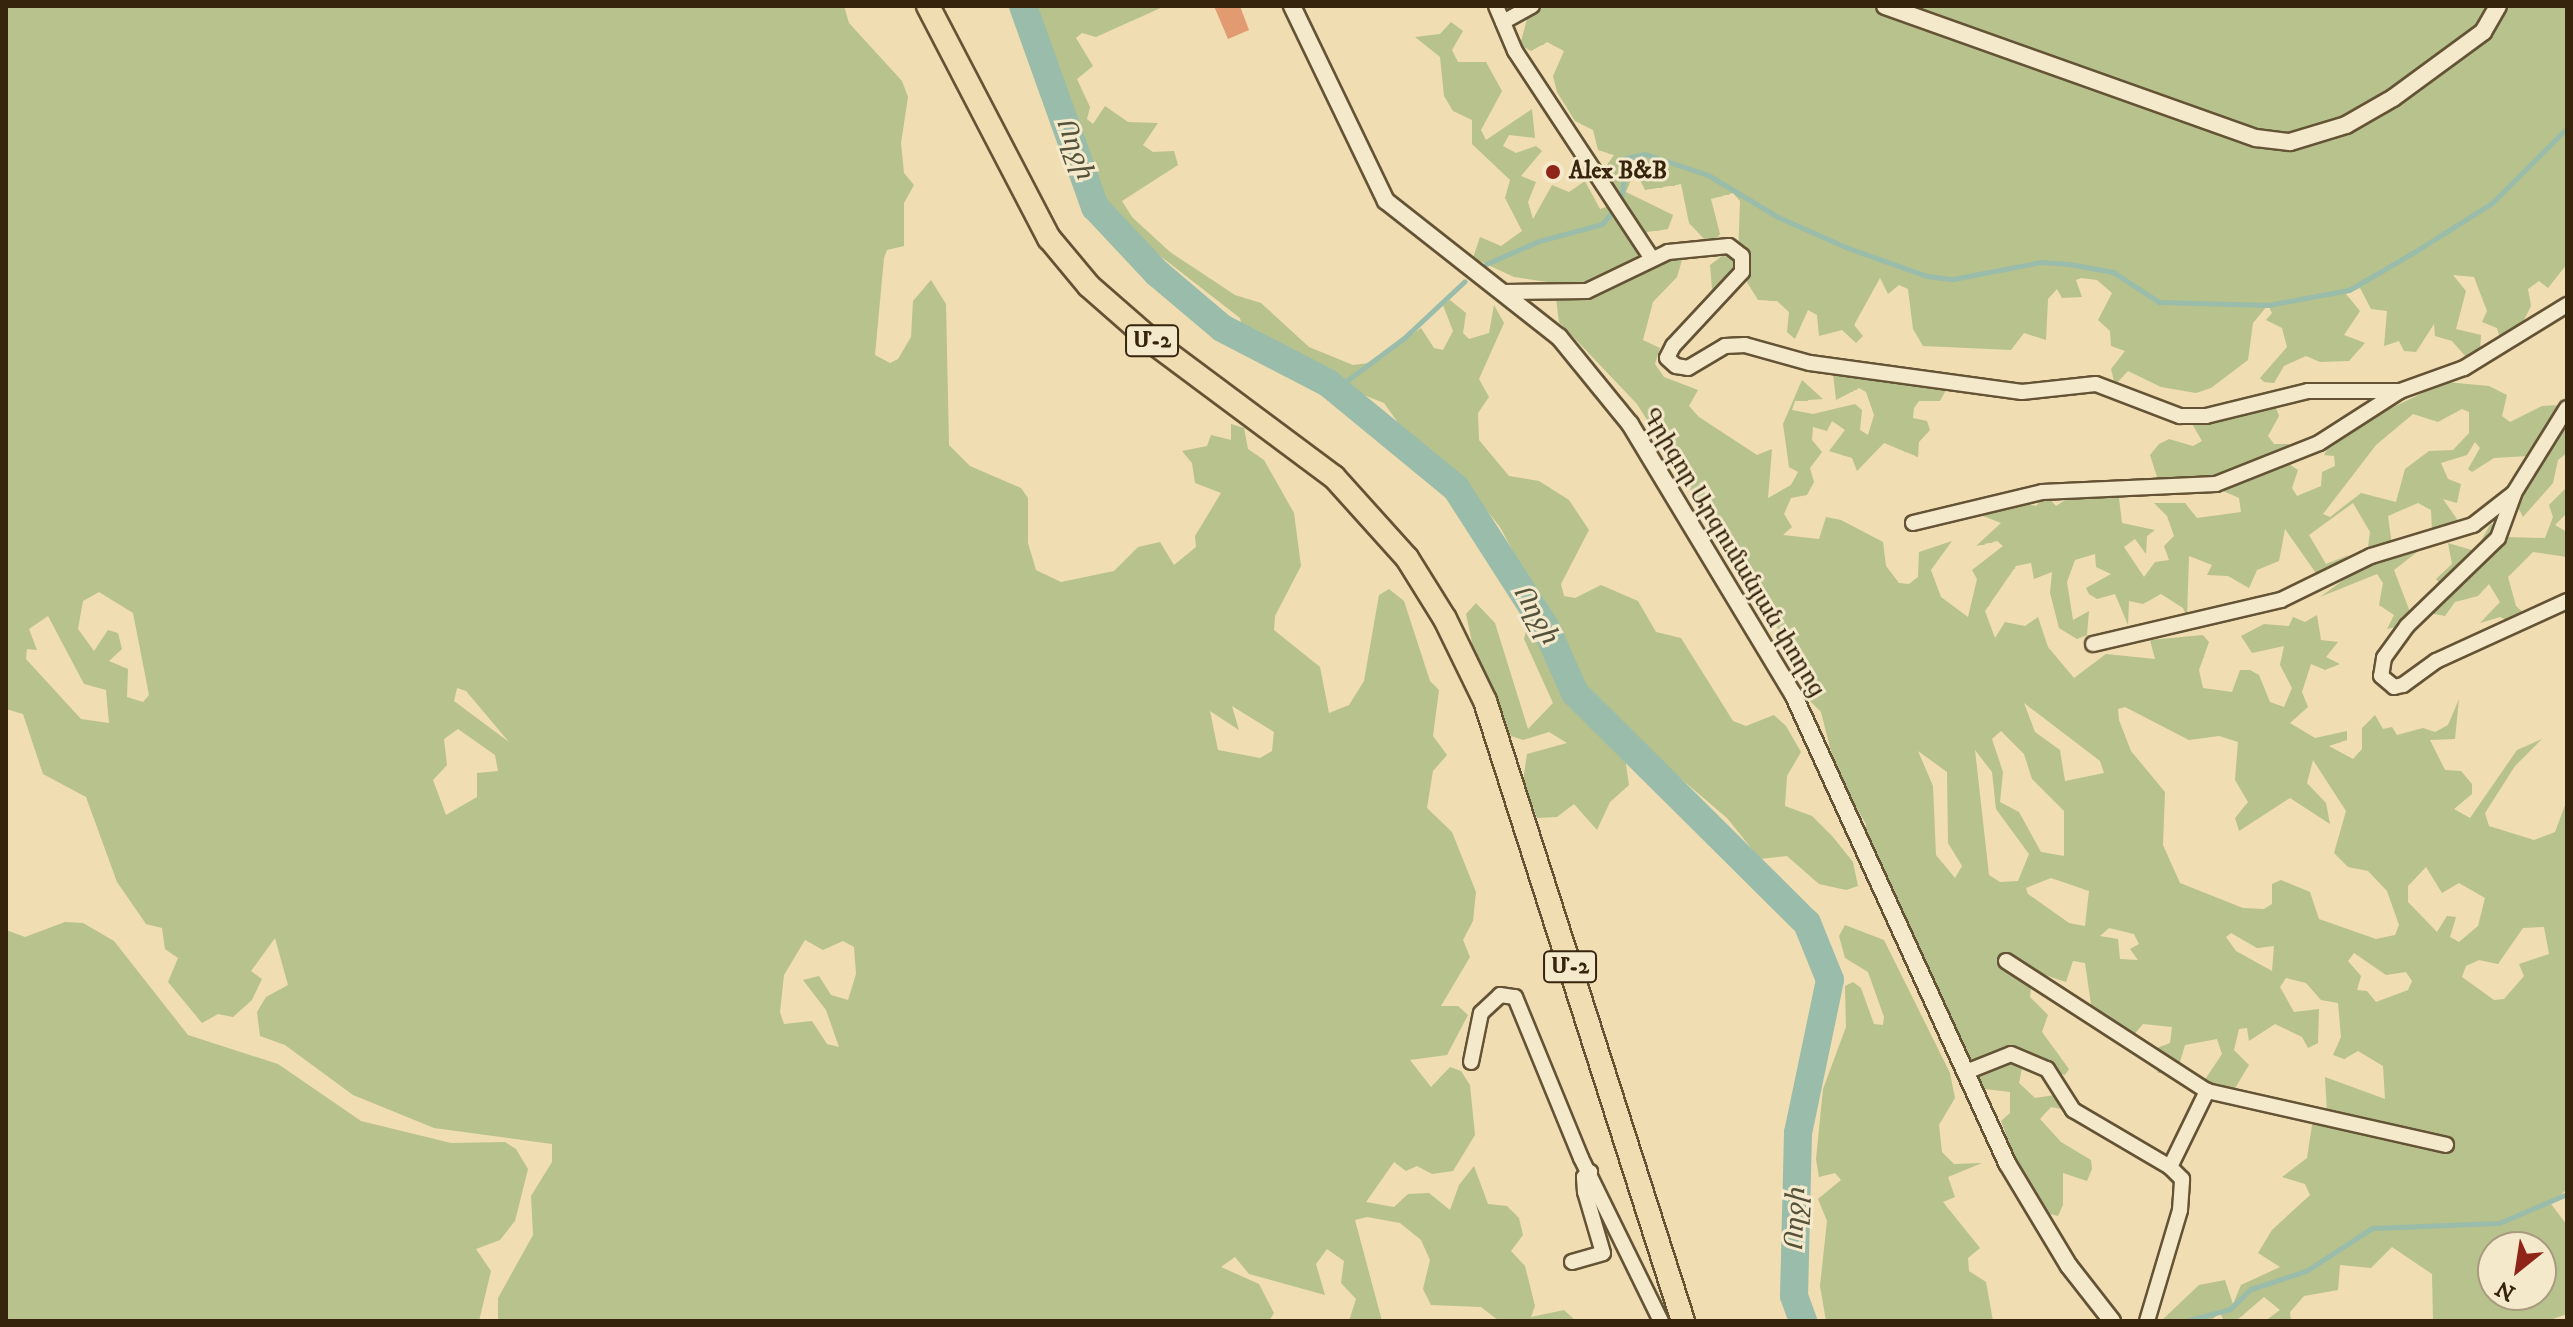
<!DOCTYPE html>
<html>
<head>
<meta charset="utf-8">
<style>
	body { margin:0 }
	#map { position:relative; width:2573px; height:1327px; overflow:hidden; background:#f0ddb1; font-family:"IM FELL DW Pica","Noto Serif Armenian",serif }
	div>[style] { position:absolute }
	.green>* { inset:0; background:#b7c28d }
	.stream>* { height:5px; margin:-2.5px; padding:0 2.5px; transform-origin:2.5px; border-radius:2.5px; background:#9abcaa }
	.river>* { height:28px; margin:-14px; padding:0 14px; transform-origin:14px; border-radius:14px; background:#9abcaa }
	.building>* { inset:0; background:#e29a70 }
	.roads { filter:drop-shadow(2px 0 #645335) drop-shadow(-2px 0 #645335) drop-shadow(0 2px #645335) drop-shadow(0 -2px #645335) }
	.minor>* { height:14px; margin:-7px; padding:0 7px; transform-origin:7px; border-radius:7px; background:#f5e9cc }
	.tertiary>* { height:16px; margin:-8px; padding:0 8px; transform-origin:8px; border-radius:8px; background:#f5e9cc }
	.trunk>* { height:22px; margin:-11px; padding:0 11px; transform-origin:11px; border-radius:11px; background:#f0ddb1 }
	.dots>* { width:22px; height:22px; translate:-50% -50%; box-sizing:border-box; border:4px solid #f5e9cc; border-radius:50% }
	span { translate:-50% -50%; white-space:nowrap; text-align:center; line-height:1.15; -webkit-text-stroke:6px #f5e9cc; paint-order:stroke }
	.shield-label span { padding:2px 6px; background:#f5e9cc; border:2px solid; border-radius:6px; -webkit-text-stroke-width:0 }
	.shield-label { font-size:22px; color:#36250c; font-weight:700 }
	.poi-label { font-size:24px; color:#36250c; font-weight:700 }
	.left { translate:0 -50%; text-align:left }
	.street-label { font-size:24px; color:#36250c }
	.water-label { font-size:26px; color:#54523b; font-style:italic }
	.frame { position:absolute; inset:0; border:8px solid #36250c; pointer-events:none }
	.north { position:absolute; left:2477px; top:1231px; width:80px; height:80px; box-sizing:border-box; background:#f5e9cc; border:2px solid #a99b7f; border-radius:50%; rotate:210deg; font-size:22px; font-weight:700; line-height:32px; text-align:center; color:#36250c }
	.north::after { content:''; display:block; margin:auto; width:28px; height:36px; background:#8f2418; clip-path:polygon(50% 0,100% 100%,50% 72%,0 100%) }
</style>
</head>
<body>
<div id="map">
	<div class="green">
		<i style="clip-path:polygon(evenodd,6px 6px,844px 6px,849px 23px,902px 81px,908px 97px,901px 143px,904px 173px,914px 185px,904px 203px,904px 246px,887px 250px,884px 258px,875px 355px,890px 363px,898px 359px,911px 337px,913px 301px,931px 280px,946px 304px,949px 445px,970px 466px,1021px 488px,1028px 498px,1028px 543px,1036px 570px,1061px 582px,1114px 571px,1138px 547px,1160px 542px,1174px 565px,1196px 547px,1195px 536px,1221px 493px,1195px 483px,1192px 463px,1182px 451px,1207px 446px,1211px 435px,1231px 440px,1231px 424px,1244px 428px,1248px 449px,1264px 460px,1294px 513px,1301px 566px,1275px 616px,1274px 630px,1320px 667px,1329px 713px,1349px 705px,1364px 681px,1379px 595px,1389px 589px,1404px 601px,1430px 681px,1439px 690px,1433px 736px,1447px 755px,1433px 771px,1427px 808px,1452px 832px,1476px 892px,1473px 921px,1463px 940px,1470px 957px,1441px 1006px,1458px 1006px,1468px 1015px,1447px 1055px,1410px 1060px,1431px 1087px,1450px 1067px,1461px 1071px,1470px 1085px,1475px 1135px,1453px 1171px,1432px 1174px,1417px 1166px,1406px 1171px,1394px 1162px,1366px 1202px,1394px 1207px,1408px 1194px,1429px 1193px,1450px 1210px,1459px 1185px,1474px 1166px,1488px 1204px,1507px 1206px,1519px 1218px,1523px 1235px,1511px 1251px,1525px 1266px,1535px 1306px,1531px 1317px,1564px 1310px,1576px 1321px,1499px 1321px,1481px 1307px,1431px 1305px,1423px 1289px,1430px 1260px,1421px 1240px,1400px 1223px,1367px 1217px,1355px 1220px,1382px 1321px,1349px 1321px,1356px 1299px,1341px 1283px,1344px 1261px,1327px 1249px,1316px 1264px,1325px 1295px,1249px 1274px,1235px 1257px,1221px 1267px,1259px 1284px,1274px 1313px,1269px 1321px,498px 1321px,498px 1298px,533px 1235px,531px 1196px,552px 1162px,552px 1144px,434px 1128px,353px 1095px,285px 1045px,260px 1036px,257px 1012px,266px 997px,288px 985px,275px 938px,251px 971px,262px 979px,252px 1000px,233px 1017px,218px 1014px,202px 1023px,168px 982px,178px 958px,165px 949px,162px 928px,146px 924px,117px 882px,86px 797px,43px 774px,23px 714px,6px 709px,6px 6px,99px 592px,133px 613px,149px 695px,143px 702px,127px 697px,128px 669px,109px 661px,122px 649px,118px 633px,108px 630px,94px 651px,78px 629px,83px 601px,99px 592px,6px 6px,48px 616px,84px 684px,106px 690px,109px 723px,81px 719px,26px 659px,27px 649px,37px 650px,29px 629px,48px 616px,6px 6px,457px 688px,466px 691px,509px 742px,454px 701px,457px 688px,6px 6px,1232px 706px,1274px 732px,1272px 751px,1260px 758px,1218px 750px,1210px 711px,1239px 730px,1232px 706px,6px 6px,458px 729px,495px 755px,498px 771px,477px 773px,477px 797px,446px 815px,433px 780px,447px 765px,444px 739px,458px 729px,6px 6px,805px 940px,823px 950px,843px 941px,854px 947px,856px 974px,848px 1000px,831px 995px,819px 976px,803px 980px,826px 1010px,839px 1047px,827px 1044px,812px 1021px,784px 1024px,780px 1012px,784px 975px,805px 940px)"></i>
		<i style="clip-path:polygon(1018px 6px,1165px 6px,1096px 37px,1082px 33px,1076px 38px,1093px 66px,1077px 79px,1090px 107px,1087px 119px,1093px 124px,1105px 106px,1128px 122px,1158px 123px,1143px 145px,1153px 152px,1174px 151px,1178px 165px,1122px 201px,1132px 217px,1170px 252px,1235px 295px,1261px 303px,1309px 347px,1353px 365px,1370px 363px,1421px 328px,1434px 348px,1443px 350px,1453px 331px,1443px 305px,1450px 300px,1466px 313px,1463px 333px,1469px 339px,1489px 333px,1494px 305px,1504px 323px,1479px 379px,1489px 397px,1478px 413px,1479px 440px,1509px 476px,1539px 481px,1569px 500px,1589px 530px,1561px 584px,1564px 596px,1575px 598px,1601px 585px,1638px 601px,1656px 632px,1681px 638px,1733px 721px,1746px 726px,1774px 715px,1786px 726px,1801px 752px,1787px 776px,1785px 806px,1812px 816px,1833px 837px,1853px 862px,1858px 886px,1846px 890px,1819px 884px,1787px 856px,1760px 859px,1727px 818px,1679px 777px,1661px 772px,1602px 715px,1590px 726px,1625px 757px,1629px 785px,1610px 802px,1597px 830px,1574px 804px,1557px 817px,1537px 818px,1523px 781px,1527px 754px,1567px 743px,1549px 732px,1523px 740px,1511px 736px,1474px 652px,1466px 614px,1476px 603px,1495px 623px,1528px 729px,1553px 703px,1524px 639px,1530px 617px,1553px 666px,1569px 673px,1574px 666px,1500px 527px,1468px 487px,1424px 459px,1384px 403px,1344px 387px,1290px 348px,1244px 335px,1240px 318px,1114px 220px,1064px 120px,1066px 91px)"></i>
		<i style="clip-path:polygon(evenodd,1519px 6px,2567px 6px,2567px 264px,2548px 288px,2539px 281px,2528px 289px,2531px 306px,2521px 326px,2500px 338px,2497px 328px,2482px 322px,2487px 311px,2474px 277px,2453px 275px,2466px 291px,2456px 329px,2481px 335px,2480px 351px,2467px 358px,2452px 341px,2435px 336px,2434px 324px,2416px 352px,2404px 351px,2399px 341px,2384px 346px,2387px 311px,2371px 309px,2360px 288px,2346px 294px,2360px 311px,2344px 335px,2365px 343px,2349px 361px,2320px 362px,2306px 356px,2284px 366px,2274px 383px,2264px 382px,2260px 378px,2287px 347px,2282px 328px,2266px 320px,2272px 313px,2268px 305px,2253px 323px,2248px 360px,2211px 388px,2196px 393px,2161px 387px,2128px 371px,2115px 385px,2111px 369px,2125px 351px,2111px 346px,2110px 331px,2098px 320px,2112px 293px,2097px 280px,2081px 278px,2076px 280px,2082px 297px,2062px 298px,2057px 289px,2048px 299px,2046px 340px,2024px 333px,2011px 350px,1923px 346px,1913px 329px,1908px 289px,1899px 285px,1888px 294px,1880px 278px,1854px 325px,1863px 336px,1856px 343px,1842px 330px,1819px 336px,1817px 315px,1808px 310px,1795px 339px,1787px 332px,1789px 312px,1777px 301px,1758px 300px,1745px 279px,1701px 305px,1712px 289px,1710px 265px,1722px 256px,1738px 258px,1740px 201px,1733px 193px,1711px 199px,1720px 234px,1710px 245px,1689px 223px,1681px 184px,1645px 190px,1635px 170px,1626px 192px,1673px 215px,1668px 229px,1647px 232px,1649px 242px,1663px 260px,1682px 260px,1677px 277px,1653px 302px,1643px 340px,1660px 348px,1655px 364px,1664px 377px,1698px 390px,1689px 406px,1699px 417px,1757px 455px,1772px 449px,1768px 498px,1791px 485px,1798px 472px,1789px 467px,1783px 424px,1802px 380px,1823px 399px,1795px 401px,1792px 410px,1813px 414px,1855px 404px,1862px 410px,1860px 430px,1868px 435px,1874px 415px,1866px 392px,1859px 388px,1836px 400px,1833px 373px,1947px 388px,1940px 401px,1919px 401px,1914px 408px,1913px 418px,1927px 421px,1930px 430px,1919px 442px,1918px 457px,1884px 443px,1857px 471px,1852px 458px,1829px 451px,1845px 430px,1832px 421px,1827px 431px,1813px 427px,1812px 440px,1822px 452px,1810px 468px,1814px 482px,1807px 495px,1791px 498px,1784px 514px,1792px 527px,1783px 535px,1819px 539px,1826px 517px,1841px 520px,1883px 542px,1886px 566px,1899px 583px,1909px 584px,1918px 577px,1919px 552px,1952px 541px,1931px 570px,1941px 597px,1968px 617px,1977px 579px,1972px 570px,2003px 546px,1997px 541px,1976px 546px,2001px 523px,1983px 516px,1985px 512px,2021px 502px,2036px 506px,2046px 495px,2056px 506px,2073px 495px,2119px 498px,2122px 523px,2155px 530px,2147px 536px,2146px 554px,2135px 539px,2124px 547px,2144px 577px,2155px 562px,2169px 560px,2164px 546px,2174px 536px,2167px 516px,2154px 503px,2185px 503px,2197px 518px,2241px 512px,2239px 498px,2223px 491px,2254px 472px,2158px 480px,2150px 455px,2159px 444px,2169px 439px,2193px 446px,2202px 441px,2190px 420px,2276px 408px,2279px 416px,2268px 436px,2274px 444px,2289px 444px,2286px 462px,2298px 470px,2292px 488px,2297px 496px,2321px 486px,2322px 472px,2335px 466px,2334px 456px,2324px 455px,2329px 446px,2368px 419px,2446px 382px,2489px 386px,2507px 395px,2502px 416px,2510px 422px,2542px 406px,2562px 405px,2541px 449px,2528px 456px,2494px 458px,2472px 472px,2468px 469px,2480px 448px,2475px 442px,2467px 455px,2441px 463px,2448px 479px,2461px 484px,2457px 503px,2443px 499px,2459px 522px,2432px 531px,2431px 510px,2418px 503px,2388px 516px,2392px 545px,2367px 554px,2370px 532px,2353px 503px,2309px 535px,2326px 564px,2349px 555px,2318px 576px,2285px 529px,2279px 561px,2257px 570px,2249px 588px,2228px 576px,2207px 575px,2212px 565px,2189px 556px,2187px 617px,2183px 608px,2161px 594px,2143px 604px,2129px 601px,2128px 625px,2115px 594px,2097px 599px,2089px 594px,2086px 588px,2111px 574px,2096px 567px,2095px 554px,2075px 560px,2067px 582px,2073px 620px,2089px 611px,2087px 635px,2077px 639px,2059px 628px,2050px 593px,2052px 572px,2034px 579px,2031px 563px,2016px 566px,1985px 611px,1995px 638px,2005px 622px,2025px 626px,2038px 617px,2048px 647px,2074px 678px,2106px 654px,2155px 659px,2150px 640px,2203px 635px,2209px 642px,2199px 670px,2203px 688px,2232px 692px,2240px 670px,2250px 670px,2259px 675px,2270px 702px,2284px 707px,2292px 688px,2280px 665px,2284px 646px,2252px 653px,2241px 636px,2264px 624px,2289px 626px,2293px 617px,2305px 622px,2317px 615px,2321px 640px,2338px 642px,2326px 657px,2340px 664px,2325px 670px,2311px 664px,2302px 692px,2308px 707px,2290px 723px,2315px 738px,2347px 731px,2347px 740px,2329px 746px,2353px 759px,2362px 749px,2362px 728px,2375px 715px,2383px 729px,2392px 727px,2397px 735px,2423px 728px,2435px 732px,2448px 725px,2459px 699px,2455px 739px,2430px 740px,2445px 770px,2461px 771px,2472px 784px,2472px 794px,2454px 809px,2470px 818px,2517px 750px,2542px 739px,2515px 766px,2485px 813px,2489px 826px,2534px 840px,2555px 832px,2567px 800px,2567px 1189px,2551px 1204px,2567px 1225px,2567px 1314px,2547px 1321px,2433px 1321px,2432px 1274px,2392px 1247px,2371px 1268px,2340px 1265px,2338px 1290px,2304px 1296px,2290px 1312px,2291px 1321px,2265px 1321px,2280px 1310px,2264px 1297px,2236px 1321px,2224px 1321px,2220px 1313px,2210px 1321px,2161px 1321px,2199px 1285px,2225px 1280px,2233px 1304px,2241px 1285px,2280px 1267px,2258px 1253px,2272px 1230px,2310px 1195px,2305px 1184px,2282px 1177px,2307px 1158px,2312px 1125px,2327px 1112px,2325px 1077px,2385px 1099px,2383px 1066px,2358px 1051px,2344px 1059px,2333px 1055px,2341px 1037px,2338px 1003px,2321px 1000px,2306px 983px,2286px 978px,2280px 987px,2294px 1012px,2319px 1009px,2318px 1043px,2308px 1048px,2302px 1037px,2275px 1024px,2249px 1041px,2247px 1028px,2239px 1029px,2234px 1050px,2249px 1065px,2234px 1090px,2254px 1095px,2225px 1089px,2204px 1081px,2222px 1054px,2217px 1039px,2185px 1045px,2177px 1072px,2158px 1073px,2152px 1050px,2170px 1043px,2172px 1027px,2143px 1024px,2132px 1037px,2093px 1018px,2085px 963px,2073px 961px,2066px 982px,2033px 971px,2030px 997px,2048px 1015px,2042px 1032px,2069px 1069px,2065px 1075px,2031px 1064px,2022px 1068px,2019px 1083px,2035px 1098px,2061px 1094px,2067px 1110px,2051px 1107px,2040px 1119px,2061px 1142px,2091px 1160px,2092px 1169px,2087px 1181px,2063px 1173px,2063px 1205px,2058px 1216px,2046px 1213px,2018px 1167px,2001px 1121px,2010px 1113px,2010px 1092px,1984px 1089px,1932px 980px,1914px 964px,1920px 949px,1863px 840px,1866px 824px,1837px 775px,1821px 712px,1807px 698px,1803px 669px,1637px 404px,1559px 322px,1554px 283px,1514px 277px,1473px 258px,1480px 237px,1501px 246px,1522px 231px,1505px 198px,1510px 180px,1472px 144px,1472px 120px,1453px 111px,1444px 96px,1440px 57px,1415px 37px,1440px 34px,1451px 22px,1463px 31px,1452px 50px,1458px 62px,1486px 62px,1502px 91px,1481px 130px,1486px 140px,1532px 109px,1535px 138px,1509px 135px,1503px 146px,1516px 153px,1536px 146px,1542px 151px,1521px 176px,1536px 182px,1528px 202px,1533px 219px,1552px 185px,1569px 192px,1585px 181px,1600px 209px,1612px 205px,1618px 190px,1599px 176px,1614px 155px,1598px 150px,1593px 130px,1575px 121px,1557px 92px,1553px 76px,1564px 51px,1547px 42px,1531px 51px,1520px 45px,1527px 19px,1519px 6px,2462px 409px,2469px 412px,2469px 433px,2453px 450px,2429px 451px,2405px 469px,2396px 502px,2361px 493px,2330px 517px,2323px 514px,2376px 445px,2413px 414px,2438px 422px,2462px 409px,1519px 6px,2024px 703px,2100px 761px,2104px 773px,2065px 781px,2060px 750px,2035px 732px,2024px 703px,1519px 6px,2125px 707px,2189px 740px,2219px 736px,2238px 742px,2235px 780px,2248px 802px,2235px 818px,2239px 831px,2290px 798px,2330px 824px,2326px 803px,2307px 783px,2313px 760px,2346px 811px,2334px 853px,2348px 867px,2368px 871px,2387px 891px,2399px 925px,2395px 935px,2376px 939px,2319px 919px,2310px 892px,2281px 880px,2272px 884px,2272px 904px,2264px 909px,2243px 908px,2180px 883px,2163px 845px,2165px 792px,2131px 751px,2119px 720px,2118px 709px,2125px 707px,1519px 6px,2001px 731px,2024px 754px,2032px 779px,2064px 811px,2064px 856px,2041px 852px,2019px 812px,2000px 802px,2003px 772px,1992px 739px,2001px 731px,1519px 6px,1975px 750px,1992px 772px,1996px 809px,2029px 854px,2018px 881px,2000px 882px,1989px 875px,1975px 750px,1519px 6px,1918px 751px,1947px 772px,1948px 843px,1962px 866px,1955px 878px,1936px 855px,1933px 786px,1918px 751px,1519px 6px,2426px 867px,2442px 893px,2459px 883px,2485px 898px,2478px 926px,2459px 942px,2450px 937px,2456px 917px,2447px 916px,2437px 932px,2408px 902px,2408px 886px,2426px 867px,1519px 6px,2051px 878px,2089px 891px,2085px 926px,2069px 923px,2028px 894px,2026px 888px,2051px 878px,1519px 6px,2544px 927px,2549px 954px,2519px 964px,2524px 976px,2504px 999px,2494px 1000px,2462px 977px,2466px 966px,2479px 960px,2498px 964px,2523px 928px,2544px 927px,1519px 6px,2109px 928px,2134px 934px,2139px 944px,2130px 949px,2138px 960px,2120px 959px,2118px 939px,2100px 936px,2109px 928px,1519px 6px,2231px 933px,2257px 948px,2274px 946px,2272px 971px,2236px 951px,2226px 937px,2231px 933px,1519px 6px,2354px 953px,2386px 975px,2406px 972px,2412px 981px,2408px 990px,2376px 1002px,2367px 991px,2357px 990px,2361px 976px,2348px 961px,2354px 953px,1519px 6px,2493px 1247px,2541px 1247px,2541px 1295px,2493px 1295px,2493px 1247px)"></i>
		<i style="clip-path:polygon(2567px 424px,2567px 453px,2558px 460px,2553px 483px,2523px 517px,2518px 507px,2524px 488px)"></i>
		<i style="clip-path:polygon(2567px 487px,2567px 513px,2555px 525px,2567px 532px,2567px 557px,2533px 552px,2508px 577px,2516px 606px,2528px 617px,2516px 624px,2500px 617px,2480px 623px,2500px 602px,2489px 584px,2478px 596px,2455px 602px,2445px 616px,2429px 613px,2483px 566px,2479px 562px,2440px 584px,2436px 579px,2452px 564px,2448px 543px,2475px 551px,2490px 525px,2500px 521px,2506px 537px,2545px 538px,2553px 517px,2549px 505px)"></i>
		<i style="clip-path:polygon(2426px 545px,2394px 570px,2410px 612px,2396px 627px,2387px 629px,2394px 615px,2379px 605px,2383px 583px,2377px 574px,2320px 597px,2355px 572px)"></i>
		<i style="clip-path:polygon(65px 922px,83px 923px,114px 941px,188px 1035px,278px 1064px,361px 1121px,451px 1143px,505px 1142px,516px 1149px,528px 1169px,515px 1221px,500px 1240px,476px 1249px,491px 1271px,479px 1321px,6px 1321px,6px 930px,25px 937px)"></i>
		<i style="clip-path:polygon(1845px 925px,1884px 940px,1950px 1073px,1955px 1098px,1939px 1125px,1942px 1152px,1954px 1164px,1982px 1163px,1948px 1177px,1955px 1197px,1943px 1202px,1980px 1248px,1968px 1258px,1969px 1271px,1986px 1282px,1993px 1321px,1826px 1321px,1820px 1286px,1827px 1221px,1818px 1199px,1841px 1180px,1835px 1173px,1819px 1177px,1816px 1159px,1823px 1089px,1846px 1027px,1845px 986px,1853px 982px,1861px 988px,1874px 1024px,1883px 1025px,1884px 1017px,1868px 972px,1845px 958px,1839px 936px)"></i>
	</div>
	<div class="stream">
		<i style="left:1486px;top:264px;width:58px;rotate:-23.5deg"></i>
		<i style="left:1539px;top:241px;width:65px;rotate:-15.1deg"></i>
		<i style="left:1602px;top:224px;width:30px;rotate:-50deg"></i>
		<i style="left:1621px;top:201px;width:43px;rotate:-83.4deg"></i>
		<i style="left:1626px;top:158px;width:19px;rotate:-12deg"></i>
		<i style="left:1645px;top:154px;width:66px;rotate:18.4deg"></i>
		<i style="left:1708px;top:175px;width:82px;rotate:31deg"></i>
		<i style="left:1778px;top:217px;width:77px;rotate:23.9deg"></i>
		<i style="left:1848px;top:248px;width:84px;rotate:19.5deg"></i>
		<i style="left:1927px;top:276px;width:26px;rotate:7deg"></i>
		<i style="left:1953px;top:279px;width:90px;rotate:-10.9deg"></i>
		<i style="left:2041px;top:262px;width:28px;rotate:4deg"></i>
		<i style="left:2069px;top:264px;width:45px;rotate:10.3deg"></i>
		<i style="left:2113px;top:272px;width:55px;rotate:33.1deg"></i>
		<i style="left:2159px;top:302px;width:109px;rotate:1.6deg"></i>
		<i style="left:2268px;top:305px;width:82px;rotate:-10.5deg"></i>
		<i style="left:2349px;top:290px;width:78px;rotate:-30.2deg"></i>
		<i style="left:2416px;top:251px;width:90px;rotate:-32.3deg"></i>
		<i style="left:2492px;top:203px;width:106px;rotate:-45deg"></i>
		<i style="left:1328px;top:383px;width:17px;rotate:-3deg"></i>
		<i style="left:1345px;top:382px;width:74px;rotate:-36.7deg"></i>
		<i style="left:1404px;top:338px;width:83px;rotate:-43.1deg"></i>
		<i style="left:2186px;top:1321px;width:46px;rotate:-15.3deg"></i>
		<i style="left:2230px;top:1309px;width:29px;rotate:-44deg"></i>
		<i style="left:2251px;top:1289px;width:58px;rotate:-18.1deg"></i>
		<i style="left:2306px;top:1271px;width:79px;rotate:-33.1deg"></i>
		<i style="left:2372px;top:1228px;width:127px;rotate:-2.3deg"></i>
		<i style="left:2499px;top:1223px;width:74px;rotate:-23.1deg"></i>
	</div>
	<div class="river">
		<i style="left:1023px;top:6px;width:214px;rotate:70.3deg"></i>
		<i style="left:1095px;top:207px;width:91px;rotate:46.8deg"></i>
		<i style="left:1157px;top:273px;width:85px;rotate:40.2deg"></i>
		<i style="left:1222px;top:328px;width:119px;rotate:27.4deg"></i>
		<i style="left:1328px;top:383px;width:166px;rotate:39.4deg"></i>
		<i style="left:1456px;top:488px;width:166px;rotate:57.3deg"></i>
		<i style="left:1546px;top:628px;width:71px;rotate:66deg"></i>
		<i style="left:1575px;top:693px;width:327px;rotate:44.8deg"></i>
		<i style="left:1807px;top:923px;width:61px;rotate:68deg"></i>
		<i style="left:1830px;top:980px;width:156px;rotate:101.8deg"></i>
		<i style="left:1798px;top:1133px;width:163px;rotate:91.4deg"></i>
		<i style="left:1794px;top:1296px;width:27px;rotate:70deg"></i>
	</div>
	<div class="building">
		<i style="clip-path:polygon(1214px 6px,1240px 6px,1249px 30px,1228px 39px)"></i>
	</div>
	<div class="roads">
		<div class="minor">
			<i style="left:1496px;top:6px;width:49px;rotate:67.1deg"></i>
			<i style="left:1515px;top:51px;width:249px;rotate:56.6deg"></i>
			<i style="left:1503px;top:22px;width:33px;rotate:-29deg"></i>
			<i style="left:1504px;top:292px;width:83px;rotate:-0.7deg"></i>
			<i style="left:1587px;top:291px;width:90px;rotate:-25.7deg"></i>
			<i style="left:1668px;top:252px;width:61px;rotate:-5.6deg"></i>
			<i style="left:1729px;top:246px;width:16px;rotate:38deg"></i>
			<i style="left:1742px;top:256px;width:16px;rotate:90deg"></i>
			<i style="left:1742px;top:272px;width:101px;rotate:133deg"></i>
			<i style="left:1673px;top:346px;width:13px;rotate:117deg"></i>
			<i style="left:1667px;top:358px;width:12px;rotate:42deg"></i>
			<i style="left:1676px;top:366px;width:12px;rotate:9deg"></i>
			<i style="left:1688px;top:368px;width:43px;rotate:-30.7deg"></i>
			<i style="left:1725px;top:346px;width:20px;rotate:-3deg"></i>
			<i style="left:1745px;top:345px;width:67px;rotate:15.5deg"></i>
			<i style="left:1810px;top:363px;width:214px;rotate:7.8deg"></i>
			<i style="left:2022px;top:392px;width:74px;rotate:-6.2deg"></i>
			<i style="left:2096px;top:384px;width:90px;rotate:20.9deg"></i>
			<i style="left:2180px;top:416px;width:26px"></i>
			<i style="left:2206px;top:416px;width:105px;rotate:-13.8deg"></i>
			<i style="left:2308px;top:391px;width:92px"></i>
			<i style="left:2514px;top:494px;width:47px;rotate:110deg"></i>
			<i style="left:2498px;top:538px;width:127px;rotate:136deg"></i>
			<i style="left:2407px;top:626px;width:39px;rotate:126deg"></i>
			<i style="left:2384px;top:658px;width:18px;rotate:99deg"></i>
			<i style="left:2381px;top:676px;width:17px;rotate:40deg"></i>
			<i style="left:2394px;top:687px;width:9px;rotate:-13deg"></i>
			<i style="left:2403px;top:685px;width:41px;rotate:-36deg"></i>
			<i style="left:2436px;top:661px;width:144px;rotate:-24.6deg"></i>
			<i style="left:1913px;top:523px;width:133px;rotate:-13.5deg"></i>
			<i style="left:2042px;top:492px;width:174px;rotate:-2.6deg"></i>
			<i style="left:2216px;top:484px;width:111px;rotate:-21.7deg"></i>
			<i style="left:2319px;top:443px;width:96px;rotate:-32.7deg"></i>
			<i style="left:2400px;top:391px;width:68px;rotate:-19.8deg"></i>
			<i style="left:2464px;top:368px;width:121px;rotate:-31.5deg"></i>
			<i style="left:2093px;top:644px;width:193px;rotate:-13.2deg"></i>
			<i style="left:2281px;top:600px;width:100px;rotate:-26.1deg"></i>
			<i style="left:2371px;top:556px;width:107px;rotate:-16.9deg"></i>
			<i style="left:2473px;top:525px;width:52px;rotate:-38deg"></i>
			<i style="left:2514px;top:493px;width:100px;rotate:-58.1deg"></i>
			<i style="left:2006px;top:961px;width:239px;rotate:32.9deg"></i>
			<i style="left:2207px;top:1091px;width:245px;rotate:12.7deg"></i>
			<i style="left:1471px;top:1062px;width:50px;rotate:-78.5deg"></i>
			<i style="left:1481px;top:1013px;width:26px;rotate:-43deg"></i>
			<i style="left:1500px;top:995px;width:15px;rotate:8deg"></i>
			<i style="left:1515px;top:997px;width:174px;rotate:67.7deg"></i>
			<i style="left:1581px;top:1158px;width:182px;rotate:63.9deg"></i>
			<i style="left:1966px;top:1072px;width:48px;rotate:-21.8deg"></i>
			<i style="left:2011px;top:1054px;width:39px;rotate:23deg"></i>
			<i style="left:2047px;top:1069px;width:49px;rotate:57.6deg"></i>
			<i style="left:2073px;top:1110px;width:113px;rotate:30.4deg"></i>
			<i style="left:2170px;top:1167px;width:85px;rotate:-64deg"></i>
			<i style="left:1572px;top:1262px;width:32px;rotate:-16deg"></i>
			<i style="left:1603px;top:1253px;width:64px;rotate:-106.4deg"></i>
			<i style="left:1585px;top:1192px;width:15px;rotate:-94deg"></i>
			<i style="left:1584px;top:1177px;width:8px;rotate:-40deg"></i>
			<i style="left:2147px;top:1321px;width:116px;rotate:-73.4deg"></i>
			<i style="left:2180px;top:1210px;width:31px;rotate:-86deg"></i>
			<i style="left:2182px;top:1179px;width:17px;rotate:-135deg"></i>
		</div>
		<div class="tertiary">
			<i style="left:1292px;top:6px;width:216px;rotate:64.3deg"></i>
			<i style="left:1386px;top:201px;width:220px;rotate:38.2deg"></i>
			<i style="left:1559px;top:337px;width:112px;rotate:50.8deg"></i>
			<i style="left:1630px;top:424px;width:315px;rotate:58.9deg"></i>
			<i style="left:1793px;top:694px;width:516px;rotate:65.47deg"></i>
			<i style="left:2007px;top:1163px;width:120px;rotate:59deg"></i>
			<i style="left:2069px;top:1266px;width:70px;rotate:52deg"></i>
			<i style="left:1885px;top:6px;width:394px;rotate:19.6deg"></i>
			<i style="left:2256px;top:138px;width:34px;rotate:7deg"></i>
			<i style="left:2290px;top:142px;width:59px;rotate:-16.9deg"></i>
			<i style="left:2346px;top:125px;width:54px;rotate:-29.9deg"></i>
			<i style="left:2393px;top:98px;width:112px;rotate:-36.3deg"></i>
			<i style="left:2483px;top:32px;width:30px;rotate:-60deg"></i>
		</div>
		<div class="trunk">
			<i style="left:928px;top:6px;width:262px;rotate:62.5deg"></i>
			<i style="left:1049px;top:238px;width:62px;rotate:50.2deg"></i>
			<i style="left:1089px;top:286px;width:86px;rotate:41.2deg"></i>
			<i style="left:1154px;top:343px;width:224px;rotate:36.7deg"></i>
			<i style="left:1334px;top:477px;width:109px;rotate:48deg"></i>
			<i style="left:1407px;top:558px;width:72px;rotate:58.1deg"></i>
			<i style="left:1445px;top:619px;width:91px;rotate:64deg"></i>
			<i style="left:1485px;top:701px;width:651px;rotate:72.29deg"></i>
		</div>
	</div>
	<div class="dots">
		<i style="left:1553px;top:172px;background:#8f2418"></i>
	</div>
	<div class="shield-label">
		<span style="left:1152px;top:341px">Մ-2</span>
		<span style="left:1570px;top:967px">Մ-2</span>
	</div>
	<div class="poi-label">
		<span class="left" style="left:1569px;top:172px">Alex B&amp;B</span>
	</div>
	<div class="street-label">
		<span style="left:1733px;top:553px;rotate:59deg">Գրիգոր Արզումանյան փողոց</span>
	</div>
	<div class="water-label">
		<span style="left:1074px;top:148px;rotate:70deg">Ողջի</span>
		<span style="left:1535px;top:614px;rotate:60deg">Ողջի</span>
		<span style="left:1796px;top:1220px;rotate:-88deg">Ողջի</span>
	</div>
	<div class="frame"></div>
	<div class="north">N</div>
</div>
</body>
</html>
